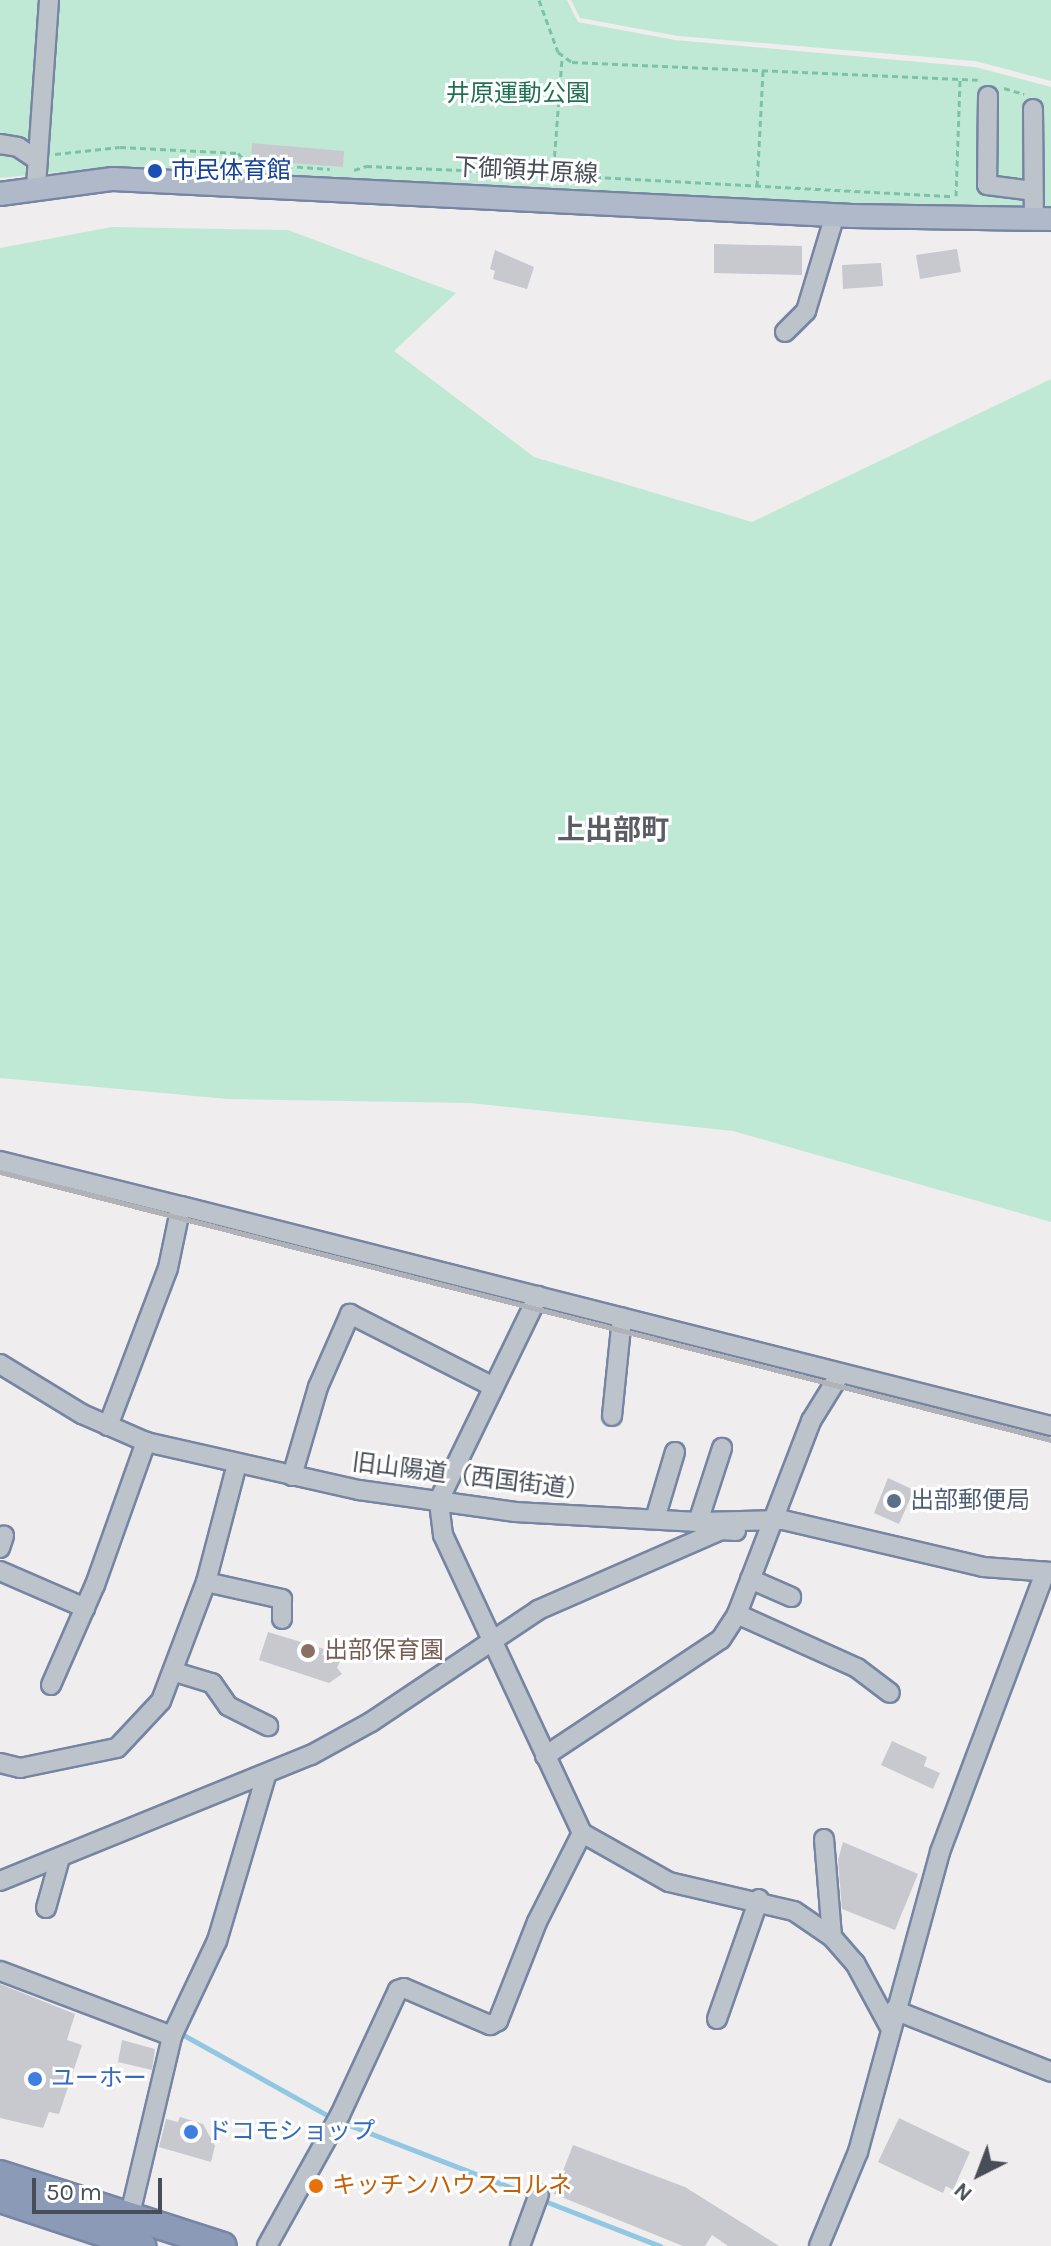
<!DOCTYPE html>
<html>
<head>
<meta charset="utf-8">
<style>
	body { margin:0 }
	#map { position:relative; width:1051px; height:2246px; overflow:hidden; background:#efeded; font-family:Karla,"Noto Sans JP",sans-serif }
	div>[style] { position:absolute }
	.green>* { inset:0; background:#bfe9d4 }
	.stream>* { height:5px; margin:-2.5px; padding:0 2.5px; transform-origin:2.5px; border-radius:2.5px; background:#91c7e2 }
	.building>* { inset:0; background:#c7c9cf }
	.path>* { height:3px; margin-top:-1.5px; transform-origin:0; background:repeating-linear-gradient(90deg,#7bc3a8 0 6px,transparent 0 10px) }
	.roads { filter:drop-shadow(2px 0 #7585a3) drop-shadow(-2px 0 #7585a3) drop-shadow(0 2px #7585a3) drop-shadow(0 -2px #7585a3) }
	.minor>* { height:18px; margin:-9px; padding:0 9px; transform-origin:9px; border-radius:9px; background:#bdc3cb }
	.major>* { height:22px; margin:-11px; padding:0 11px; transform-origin:11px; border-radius:11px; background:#afb9c9 }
	.highway>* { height:26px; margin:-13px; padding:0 13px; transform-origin:13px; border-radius:13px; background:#8a9ab7 }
	.rail>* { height:5px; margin:-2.5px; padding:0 2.5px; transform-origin:2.5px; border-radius:2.5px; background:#b0b2b7 }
	.dots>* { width:22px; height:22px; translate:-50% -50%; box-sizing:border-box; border:4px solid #fff; border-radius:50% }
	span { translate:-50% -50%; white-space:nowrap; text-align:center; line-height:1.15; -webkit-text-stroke:6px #fff; paint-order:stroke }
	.park-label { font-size:24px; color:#207152 }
	.transit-label { font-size:24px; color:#164399 }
	.left { translate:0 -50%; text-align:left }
	.street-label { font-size:24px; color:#474e58 }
	.service-label { font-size:24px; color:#4e5e75 }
	.education-label { font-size:24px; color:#785e54 }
	.shop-label { font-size:24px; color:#366cbe }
	.food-label { font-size:24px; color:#c56008 }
	.quarter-label { font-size:28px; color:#5a5d61; font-weight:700 }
	.north { position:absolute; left:939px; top:2134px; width:80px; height:80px; -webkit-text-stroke:6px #fff; paint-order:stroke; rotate:222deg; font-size:22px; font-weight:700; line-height:32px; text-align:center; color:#474e58 }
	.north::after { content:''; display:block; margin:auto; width:28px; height:36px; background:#474e58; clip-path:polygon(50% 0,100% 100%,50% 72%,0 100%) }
	.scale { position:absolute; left:32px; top:2178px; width:130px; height:36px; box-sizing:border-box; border:4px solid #474e58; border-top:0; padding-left:10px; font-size:24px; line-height:28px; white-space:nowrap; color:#474e58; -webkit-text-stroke:6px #fff; paint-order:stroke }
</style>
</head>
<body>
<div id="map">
	<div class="green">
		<i style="clip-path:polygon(0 0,567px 0,578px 22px,675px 40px,975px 67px,1051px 87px,1051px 210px,684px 198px,118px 166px,0 178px)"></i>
		<i style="clip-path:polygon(571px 0,1051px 0,1051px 81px,975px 61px,678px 36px,580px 18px)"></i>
		<i style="clip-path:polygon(112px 227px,288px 230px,456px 293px,394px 351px,534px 457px,752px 522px,1051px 379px,1051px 1222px,733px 1131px,470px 1103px,228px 1099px,0 1078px,0 248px)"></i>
	</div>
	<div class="stream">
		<i style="left:180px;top:2033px;width:174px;rotate:29.2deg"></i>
		<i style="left:341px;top:2122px;width:206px;rotate:21.1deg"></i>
		<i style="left:542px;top:2200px;width:127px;rotate:21.3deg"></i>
	</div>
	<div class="building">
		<i style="clip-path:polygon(252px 143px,344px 151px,343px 167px,251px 160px)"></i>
		<i style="clip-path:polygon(714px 244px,802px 246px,802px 275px,714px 273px)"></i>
		<i style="clip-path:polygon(957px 249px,961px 272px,920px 279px,916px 255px)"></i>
		<i style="clip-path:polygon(495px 250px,534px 267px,527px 289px,493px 279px,495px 271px,490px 269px)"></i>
		<i style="clip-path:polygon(881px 263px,883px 286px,843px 289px,842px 265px)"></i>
		<i style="clip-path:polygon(888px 1478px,914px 1490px,899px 1524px,874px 1513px)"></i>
		<i style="clip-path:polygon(268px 1632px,324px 1649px,322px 1655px,340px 1661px,337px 1668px,342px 1674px,329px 1683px,259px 1660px)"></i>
		<i style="clip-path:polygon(892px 1741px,927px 1757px,924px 1766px,940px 1773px,933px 1789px,881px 1765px)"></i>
		<i style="clip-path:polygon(843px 1842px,918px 1874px,895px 1930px,842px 1909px,838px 1860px)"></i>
		<i style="clip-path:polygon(0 1984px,75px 2014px,67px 2040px,82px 2045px,59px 2114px,49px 2112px,43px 2128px,0 2118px)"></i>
		<i style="clip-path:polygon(122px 2040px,155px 2049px,152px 2070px,118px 2062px)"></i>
		<i style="clip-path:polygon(180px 2117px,203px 2124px,215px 2146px,211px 2162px,159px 2147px,166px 2119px,178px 2122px)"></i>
		<i style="clip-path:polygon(899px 2118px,970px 2152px,953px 2190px,946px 2186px,943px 2193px,878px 2162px)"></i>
		<i style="clip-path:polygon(573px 2145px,685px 2187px,779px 2246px,728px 2246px,712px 2235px,705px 2246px,683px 2246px,554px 2194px)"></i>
	</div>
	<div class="path">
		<i style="left:539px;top:0;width:55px;rotate:69.9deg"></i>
		<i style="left:558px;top:52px;width:17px;rotate:36deg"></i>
		<i style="left:572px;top:62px;width:406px;rotate:2.5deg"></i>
		<i style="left:1004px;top:88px;width:21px;rotate:17deg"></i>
		<i style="left:55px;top:154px;width:65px;rotate:-6.1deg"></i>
		<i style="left:120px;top:147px;width:118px;rotate:2.9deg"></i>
		<i style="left:238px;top:153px;width:13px;rotate:48deg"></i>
		<i style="left:247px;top:163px;width:83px;rotate:4.1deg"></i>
		<i style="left:354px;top:170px;width:13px;rotate:-18deg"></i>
		<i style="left:366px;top:166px;width:119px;rotate:2.4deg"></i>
		<i style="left:485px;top:171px;width:468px;rotate:3.1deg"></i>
		<i style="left:553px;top:176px;width:117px;rotate:-85.6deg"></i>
		<i style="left:757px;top:186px;width:116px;rotate:-87deg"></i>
		<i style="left:956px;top:196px;width:116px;rotate:-88deg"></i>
	</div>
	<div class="roads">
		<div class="minor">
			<i style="left:988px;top:96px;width:89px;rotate:90.6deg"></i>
			<i style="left:987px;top:185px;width:46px;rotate:7.4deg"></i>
			<i style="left:1033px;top:109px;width:111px;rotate:89.5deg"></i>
			<i style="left:0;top:144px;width:18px;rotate:9deg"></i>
			<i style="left:18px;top:147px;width:23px;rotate:34deg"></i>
			<i style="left:36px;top:186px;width:186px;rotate:-86deg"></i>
			<i style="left:785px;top:332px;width:30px;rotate:-45deg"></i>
			<i style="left:806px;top:311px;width:100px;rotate:-73.2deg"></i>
			<i style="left:0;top:1161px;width:187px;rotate:14deg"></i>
			<i style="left:0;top:1364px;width:96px;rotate:31.4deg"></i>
			<i style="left:82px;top:1414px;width:70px;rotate:23.6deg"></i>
			<i style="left:146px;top:1442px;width:218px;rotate:12.7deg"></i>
			<i style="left:359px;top:1490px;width:158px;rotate:8deg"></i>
			<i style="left:515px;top:1512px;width:183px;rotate:3.1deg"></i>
			<i style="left:698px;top:1522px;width:85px;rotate:-1.3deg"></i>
			<i style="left:783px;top:1520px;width:205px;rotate:13.2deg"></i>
			<i style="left:983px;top:1567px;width:68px;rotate:4.2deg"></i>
			<i style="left:612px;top:1416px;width:99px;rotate:-84.2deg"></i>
			<i style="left:108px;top:1426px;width:169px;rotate:-69.2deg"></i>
			<i style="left:168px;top:1268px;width:63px;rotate:-78.2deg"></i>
			<i style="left:181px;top:1206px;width:897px;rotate:14.19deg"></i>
			<i style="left:292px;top:1476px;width:93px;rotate:-73.7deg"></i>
			<i style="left:318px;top:1387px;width:80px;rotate:-66.3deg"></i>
			<i style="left:350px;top:1314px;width:161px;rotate:26.9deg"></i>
			<i style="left:655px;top:1519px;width:70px;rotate:-73.4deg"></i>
			<i style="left:698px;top:1522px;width:78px;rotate:-72deg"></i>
			<i style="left:0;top:1548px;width:13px;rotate:-72deg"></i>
			<i style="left:0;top:1571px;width:93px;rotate:23.5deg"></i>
			<i style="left:750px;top:1579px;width:45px;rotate:23.7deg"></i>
			<i style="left:206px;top:1582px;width:78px;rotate:12.6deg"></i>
			<i style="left:282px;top:1599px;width:20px;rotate:90deg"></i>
			<i style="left:737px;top:1614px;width:132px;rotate:24.2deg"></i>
			<i style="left:857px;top:1668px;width:41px;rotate:37.1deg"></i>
			<i style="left:175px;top:1672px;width:39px;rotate:17deg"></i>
			<i style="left:212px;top:1683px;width:28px;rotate:55deg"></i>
			<i style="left:228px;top:1706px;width:45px;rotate:26.6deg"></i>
			<i style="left:51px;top:1685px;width:109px;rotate:-66.3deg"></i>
			<i style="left:95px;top:1585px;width:152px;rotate:-70.4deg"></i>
			<i style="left:545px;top:1756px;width:211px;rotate:-33.6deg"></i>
			<i style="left:721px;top:1639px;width:30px;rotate:-57deg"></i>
			<i style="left:737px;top:1614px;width:207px;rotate:-69deg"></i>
			<i style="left:811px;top:1421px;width:55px;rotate:-58.3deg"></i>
			<i style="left:0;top:1763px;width:21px;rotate:14deg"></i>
			<i style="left:20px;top:1768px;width:99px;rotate:-11.7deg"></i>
			<i style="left:117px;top:1748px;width:64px;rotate:-46.9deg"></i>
			<i style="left:161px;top:1701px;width:127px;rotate:-69.3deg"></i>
			<i style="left:206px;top:1582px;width:122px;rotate:-75.3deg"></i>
			<i style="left:582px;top:1833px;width:100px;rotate:29.4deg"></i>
			<i style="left:669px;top:1882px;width:128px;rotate:13.1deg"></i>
			<i style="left:794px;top:1911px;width:46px;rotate:34.4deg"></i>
			<i style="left:832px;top:1937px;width:35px;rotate:49deg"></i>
			<i style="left:855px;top:1963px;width:72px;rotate:61.6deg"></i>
			<i style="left:824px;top:1839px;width:98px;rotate:85.3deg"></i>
			<i style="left:0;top:1881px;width:336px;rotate:-22.1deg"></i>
			<i style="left:311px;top:1755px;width:68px;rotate:-28.8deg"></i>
			<i style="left:371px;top:1722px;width:201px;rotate:-33.8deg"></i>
			<i style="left:538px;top:1610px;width:200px;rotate:-23.6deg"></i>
			<i style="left:721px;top:1530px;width:15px;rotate:4deg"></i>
			<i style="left:46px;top:1908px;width:52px;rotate:-74.4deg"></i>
			<i style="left:0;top:1971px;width:184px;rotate:20.7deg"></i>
			<i style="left:894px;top:2010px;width:169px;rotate:21.5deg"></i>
			<i style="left:717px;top:2019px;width:127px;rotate:-70.7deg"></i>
			<i style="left:127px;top:2227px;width:196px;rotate:-76.7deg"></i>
			<i style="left:172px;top:2036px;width:105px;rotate:-64.7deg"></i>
			<i style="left:217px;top:1941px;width:172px;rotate:-73.5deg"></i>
			<i style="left:267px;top:2246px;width:150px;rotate:-60.9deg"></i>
			<i style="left:340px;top:2115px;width:138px;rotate:-65.1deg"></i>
			<i style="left:398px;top:1990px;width:6px;rotate:-18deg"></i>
			<i style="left:404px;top:1988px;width:94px;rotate:23.3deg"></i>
			<i style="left:490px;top:2025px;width:9px;rotate:-27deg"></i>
			<i style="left:498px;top:2021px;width:106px;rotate:-68.5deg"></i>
			<i style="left:537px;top:1922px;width:100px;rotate:-63.2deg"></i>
			<i style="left:582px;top:1833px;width:329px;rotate:-115deg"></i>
			<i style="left:443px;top:1535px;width:35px;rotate:-97deg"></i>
			<i style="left:439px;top:1500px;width:227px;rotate:-64.1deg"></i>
			<i style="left:520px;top:2246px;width:55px;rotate:-69.9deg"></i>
			<i style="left:819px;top:2246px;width:102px;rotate:-67.5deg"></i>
			<i style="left:858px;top:2152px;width:311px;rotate:-74.7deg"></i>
			<i style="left:940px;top:1852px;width:299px;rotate:-69.4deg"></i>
		</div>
		<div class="major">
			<i style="left:0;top:194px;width:114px;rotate:-7.6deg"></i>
			<i style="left:113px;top:179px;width:740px;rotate:2.87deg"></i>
			<i style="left:852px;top:216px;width:199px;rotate:0.9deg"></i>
		</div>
		<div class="highway">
			<i style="left:0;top:2174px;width:234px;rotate:17.9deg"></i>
			<i style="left:0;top:2199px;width:150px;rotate:18.3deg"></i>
		</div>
	</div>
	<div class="rail">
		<i style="left:0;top:1172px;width:1085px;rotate:14.31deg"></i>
	</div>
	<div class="dots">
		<i style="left:155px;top:171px;background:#1a4fb4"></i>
		<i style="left:894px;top:1501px;background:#5c6f8a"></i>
		<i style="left:308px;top:1651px;background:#8d6e63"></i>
		<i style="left:35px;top:2079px;background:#3f7fe0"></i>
		<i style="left:191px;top:2132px;background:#3f7fe0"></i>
		<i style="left:316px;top:2186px;background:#e8710a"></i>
	</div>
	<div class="park-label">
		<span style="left:518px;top:94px">井原運動公園</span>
	</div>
	<div class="transit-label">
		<span class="left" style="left:171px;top:171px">市民体育館</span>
	</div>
	<div class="street-label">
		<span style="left:526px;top:171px;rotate:3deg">下御領井原線</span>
		<span style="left:471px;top:1477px;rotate:7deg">旧山陽道（西国街道）</span>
	</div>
	<div class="service-label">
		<span class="left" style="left:910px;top:1501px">出部郵便局</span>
	</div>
	<div class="education-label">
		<span class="left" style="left:324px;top:1651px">出部保育園</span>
	</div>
	<div class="shop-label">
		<span class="left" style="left:51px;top:2079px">ユーホー</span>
		<span class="left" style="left:207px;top:2132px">ドコモショップ</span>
	</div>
	<div class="food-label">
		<span class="left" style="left:332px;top:2186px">キッチンハウスコルネ</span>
	</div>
	<div class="quarter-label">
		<span style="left:613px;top:830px">上出部町</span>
	</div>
	<div class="north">N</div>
	<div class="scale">50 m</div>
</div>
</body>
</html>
